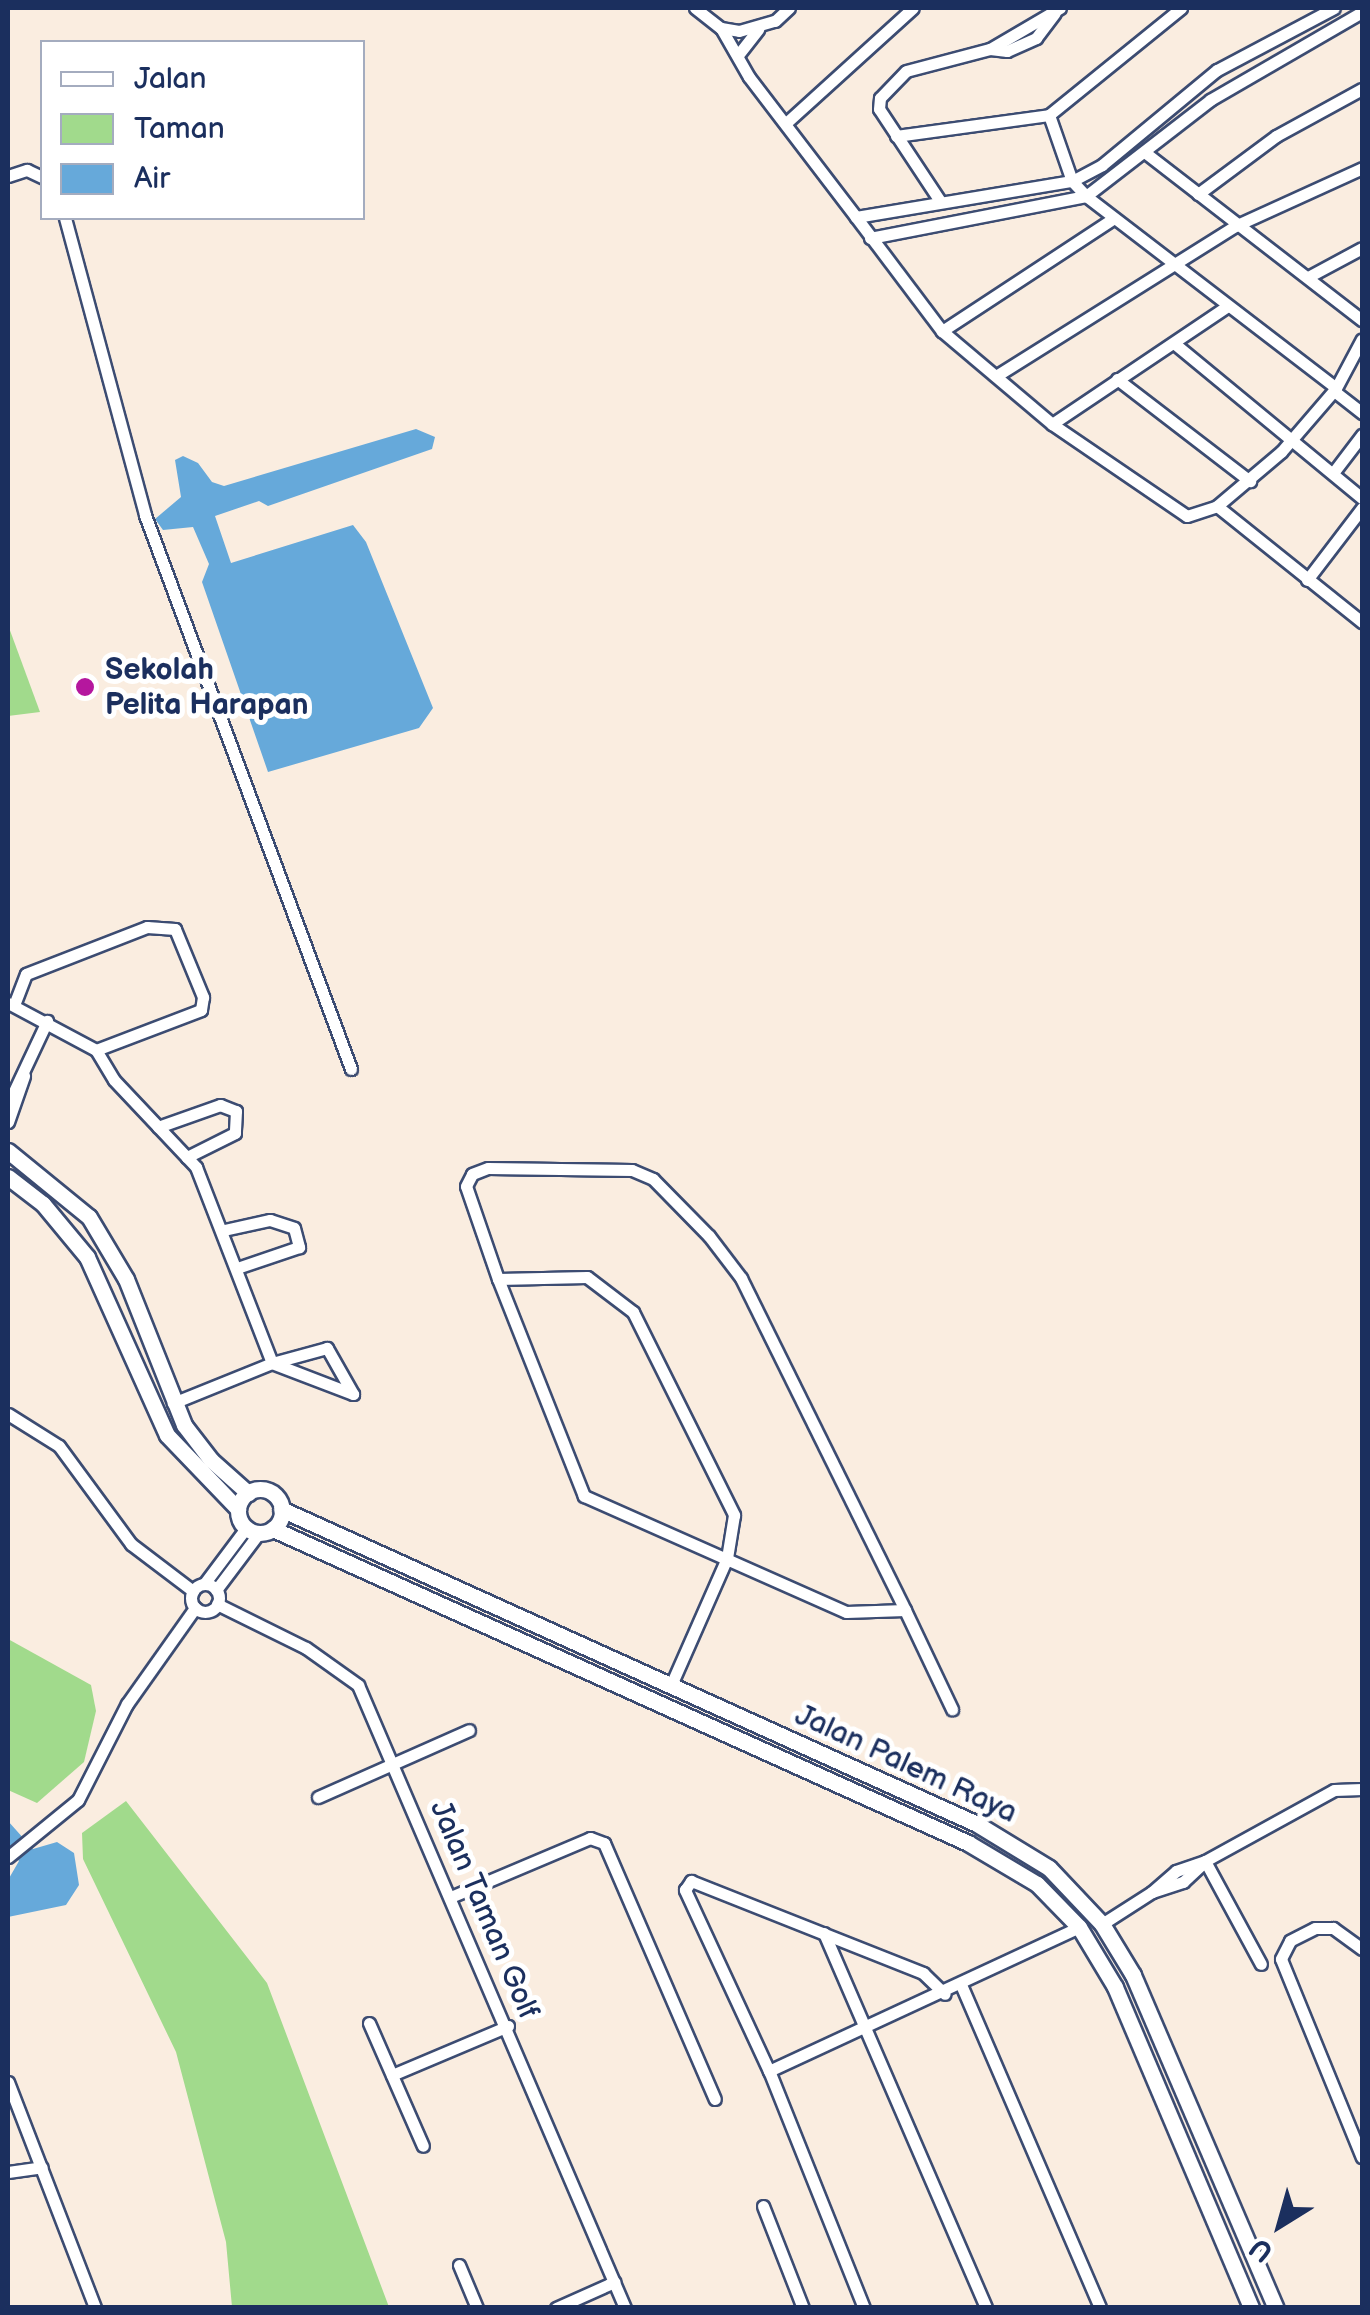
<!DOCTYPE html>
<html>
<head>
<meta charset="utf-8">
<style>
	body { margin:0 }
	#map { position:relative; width:1370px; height:2315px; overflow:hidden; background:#faede0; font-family:"Balsamiq Sans",sans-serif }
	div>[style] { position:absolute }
	.green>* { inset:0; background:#a1da8c }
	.water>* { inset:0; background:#66a9da }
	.roads { filter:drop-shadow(2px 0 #3c4c72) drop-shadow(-2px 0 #3c4c72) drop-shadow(0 2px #3c4c72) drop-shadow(0 -2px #3c4c72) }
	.street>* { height:11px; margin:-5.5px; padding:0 5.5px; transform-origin:5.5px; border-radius:5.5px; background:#fff }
	.street>.ring { margin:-5.5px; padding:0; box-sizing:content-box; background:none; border:11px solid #fff; border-radius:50% }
	.secondary>* { height:15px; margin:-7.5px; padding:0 7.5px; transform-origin:7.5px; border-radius:7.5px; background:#fff }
	.secondary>.ring { margin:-7.5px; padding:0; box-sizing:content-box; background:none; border:15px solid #fff; border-radius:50% }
	.dots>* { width:28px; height:28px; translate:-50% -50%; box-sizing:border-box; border:5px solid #fff; border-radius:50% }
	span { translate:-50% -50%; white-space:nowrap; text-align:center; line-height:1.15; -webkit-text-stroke:10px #fff; paint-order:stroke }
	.poi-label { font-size:30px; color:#1b2f5e; font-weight:700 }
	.left { translate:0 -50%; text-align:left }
	.street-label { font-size:30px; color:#1b2f5e }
	.frame { position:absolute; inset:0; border:10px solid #1b2f5e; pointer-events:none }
	.legend { position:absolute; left:40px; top:40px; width:325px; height:180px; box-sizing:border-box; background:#fff; border:2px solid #a4acbf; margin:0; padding:12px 18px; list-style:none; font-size:30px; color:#1b2f5e }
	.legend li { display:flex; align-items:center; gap:20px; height:50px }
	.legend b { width:50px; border:2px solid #a4acbf }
	.north { position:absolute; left:1230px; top:2175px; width:100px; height:100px; -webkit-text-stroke:8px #fff; paint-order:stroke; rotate:217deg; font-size:28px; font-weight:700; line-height:40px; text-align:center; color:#1b2f5e }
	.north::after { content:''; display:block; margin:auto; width:35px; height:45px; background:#1b2f5e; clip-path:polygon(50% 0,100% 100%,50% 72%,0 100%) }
</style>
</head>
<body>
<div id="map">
	<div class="green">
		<i style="clip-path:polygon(8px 625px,40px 712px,8px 716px)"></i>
		<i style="clip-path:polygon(8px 1639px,91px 1685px,96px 1711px,84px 1762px,37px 1803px,8px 1790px)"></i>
		<i style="clip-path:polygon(126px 1801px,267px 1983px,389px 2307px,232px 2307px,226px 2242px,176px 2052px,83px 1859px,82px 1833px)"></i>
	</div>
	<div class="water">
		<i style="clip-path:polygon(416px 429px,435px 437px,432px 449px,268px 506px,259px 501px,215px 516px,231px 563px,353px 525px,366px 542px,433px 708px,419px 728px,268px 772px,202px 582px,209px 564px,193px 527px,163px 530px,155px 519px,181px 497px,175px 460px,183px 456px,198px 463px,212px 482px,224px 486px)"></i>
		<i style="clip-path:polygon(8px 1821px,33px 1849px,57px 1842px,74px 1853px,79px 1885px,66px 1905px,8px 1917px,8px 1880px,19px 1861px,8px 1848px)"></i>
	</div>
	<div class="roads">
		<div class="street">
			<i style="left:695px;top:8px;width:33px;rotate:38deg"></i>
			<i style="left:721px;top:28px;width:18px;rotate:9deg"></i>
			<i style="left:739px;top:31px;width:37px;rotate:-16deg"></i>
			<i style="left:775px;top:21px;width:19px;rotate:-43deg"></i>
			<i style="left:721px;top:28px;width:56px;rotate:60.3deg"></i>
			<i style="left:749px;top:77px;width:176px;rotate:52.6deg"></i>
			<i style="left:856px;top:217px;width:219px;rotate:-9.5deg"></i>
			<i style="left:1072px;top:181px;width:34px;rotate:-28deg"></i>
			<i style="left:1102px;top:165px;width:149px;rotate:-39.6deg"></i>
			<i style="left:1217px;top:70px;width:132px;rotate:-27.9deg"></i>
			<i style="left:990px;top:49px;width:17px;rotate:7deg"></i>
			<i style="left:1007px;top:51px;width:32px;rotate:-24deg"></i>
			<i style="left:1036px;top:38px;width:31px;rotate:-53deg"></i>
			<i style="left:738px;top:55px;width:33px;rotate:-52deg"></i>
			<i style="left:1049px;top:115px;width:70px;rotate:70.8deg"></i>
			<i style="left:1072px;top:181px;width:21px;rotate:47deg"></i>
			<i style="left:1086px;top:196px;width:315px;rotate:37.5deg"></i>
			<i style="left:786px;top:123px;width:171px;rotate:-42.2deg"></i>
			<i style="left:896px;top:136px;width:154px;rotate:-7.8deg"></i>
			<i style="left:1049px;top:115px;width:170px;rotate:-39deg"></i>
			<i style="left:1147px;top:154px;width:272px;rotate:37.7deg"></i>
			<i style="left:8px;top:176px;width:20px;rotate:-18deg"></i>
			<i style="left:27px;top:170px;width:17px;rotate:25deg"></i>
			<i style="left:1198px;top:194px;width:97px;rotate:-36.6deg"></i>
			<i style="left:1276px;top:136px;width:98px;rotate:-28.7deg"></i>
			<i style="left:940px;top:201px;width:110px;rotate:-123.5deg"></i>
			<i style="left:879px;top:109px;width:11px;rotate:-85deg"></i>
			<i style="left:880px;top:98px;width:37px;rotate:-46deg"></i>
			<i style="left:906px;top:71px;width:87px;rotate:-14.7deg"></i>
			<i style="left:990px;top:49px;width:81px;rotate:-30.4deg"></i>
			<i style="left:856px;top:217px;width:143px;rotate:53deg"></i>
			<i style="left:942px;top:331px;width:144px;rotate:40.2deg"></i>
			<i style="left:1052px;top:424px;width:163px;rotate:34.3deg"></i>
			<i style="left:1187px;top:516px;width:32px;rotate:-18deg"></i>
			<i style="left:1217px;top:506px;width:84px;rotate:-40.2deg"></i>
			<i style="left:1281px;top:452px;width:84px;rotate:-49.3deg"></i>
			<i style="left:1336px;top:388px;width:55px;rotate:-62deg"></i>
			<i style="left:65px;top:218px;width:308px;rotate:74.9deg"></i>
			<i style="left:145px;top:515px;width:591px;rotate:69.6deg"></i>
			<i style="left:870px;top:238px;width:220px;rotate:-11deg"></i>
			<i style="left:1086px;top:196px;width:157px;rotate:-37.7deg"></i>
			<i style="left:1210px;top:100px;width:176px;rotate:-30.1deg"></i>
			<i style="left:1308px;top:277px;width:61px;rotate:-28.2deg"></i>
			<i style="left:942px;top:331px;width:202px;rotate:-33.3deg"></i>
			<i style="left:1175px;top:344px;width:242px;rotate:39.5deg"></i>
			<i style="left:996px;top:376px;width:282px;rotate:-32.1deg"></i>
			<i style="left:1235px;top:226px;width:140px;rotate:-24.5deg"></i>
			<i style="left:1117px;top:379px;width:168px;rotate:37.5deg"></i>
			<i style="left:1334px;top:391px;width:36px;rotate:38deg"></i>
			<i style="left:1052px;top:424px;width:210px;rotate:-33.9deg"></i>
			<i style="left:1333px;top:473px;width:48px;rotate:-52.7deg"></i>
			<i style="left:1217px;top:506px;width:186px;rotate:38.7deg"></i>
			<i style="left:1307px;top:580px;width:91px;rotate:-52.6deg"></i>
			<i style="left:8px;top:1003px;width:100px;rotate:28.1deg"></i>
			<i style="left:96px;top:1050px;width:35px;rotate:59deg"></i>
			<i style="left:114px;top:1080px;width:120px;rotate:46.7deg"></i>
			<i style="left:196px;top:1167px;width:210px;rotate:68.8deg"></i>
			<i style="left:272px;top:1363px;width:87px;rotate:20.9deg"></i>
			<i style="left:353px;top:1394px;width:53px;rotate:-119.5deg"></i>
			<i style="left:327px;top:1348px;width:57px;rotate:164.7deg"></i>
			<i style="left:272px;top:1363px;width:107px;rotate:158deg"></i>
			<i style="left:14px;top:1005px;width:33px;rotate:-69deg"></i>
			<i style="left:26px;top:974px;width:130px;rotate:-21.2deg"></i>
			<i style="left:147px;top:927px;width:28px;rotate:4deg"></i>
			<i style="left:175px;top:929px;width:74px;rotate:67.6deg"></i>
			<i style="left:203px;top:997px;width:13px;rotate:99deg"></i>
			<i style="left:201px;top:1010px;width:112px;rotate:159.1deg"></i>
			<i style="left:8px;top:1104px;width:92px;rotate:-64.8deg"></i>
			<i style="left:8px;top:1122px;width:49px;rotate:-70.8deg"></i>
			<i style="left:158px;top:1127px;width:66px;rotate:-19.5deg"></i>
			<i style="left:220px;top:1105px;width:17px;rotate:21deg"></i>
			<i style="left:236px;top:1111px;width:22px;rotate:93deg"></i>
			<i style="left:235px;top:1133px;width:54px;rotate:153.4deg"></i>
			<i style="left:224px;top:1230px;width:47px;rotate:-12.3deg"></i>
			<i style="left:270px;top:1220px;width:25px;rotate:18deg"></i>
			<i style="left:294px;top:1228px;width:20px;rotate:75deg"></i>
			<i style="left:299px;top:1247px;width:65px;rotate:161.3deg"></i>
			<i style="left:498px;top:1279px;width:89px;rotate:-1.3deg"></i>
			<i style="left:587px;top:1277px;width:58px;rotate:37.3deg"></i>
			<i style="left:633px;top:1312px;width:227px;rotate:63.5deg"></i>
			<i style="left:734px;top:1515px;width:44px;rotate:99.2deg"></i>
			<i style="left:727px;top:1558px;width:139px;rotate:113.8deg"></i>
			<i style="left:8px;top:1414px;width:60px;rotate:32.1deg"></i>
			<i style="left:59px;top:1446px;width:122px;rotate:53.7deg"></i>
			<i style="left:131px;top:1544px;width:78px;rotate:37.2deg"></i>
			<i style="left:204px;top:1584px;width:70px;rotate:-53.1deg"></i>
			<i class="ring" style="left:191px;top:1584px;width:17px;height:17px"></i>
			<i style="left:216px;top:1590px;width:71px;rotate:-53deg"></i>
			<i style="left:217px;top:1604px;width:99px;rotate:26.3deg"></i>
			<i style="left:306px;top:1648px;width:64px;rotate:35.4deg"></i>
			<i style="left:358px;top:1685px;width:678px;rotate:66.8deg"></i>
			<i style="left:905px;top:1610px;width:59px;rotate:178.1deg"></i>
			<i style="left:846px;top:1612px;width:287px;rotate:-156.1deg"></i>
			<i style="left:584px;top:1496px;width:233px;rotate:-111.6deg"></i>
			<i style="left:498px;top:1279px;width:98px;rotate:-109deg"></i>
			<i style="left:466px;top:1186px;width:13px;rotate:-63deg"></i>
			<i style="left:472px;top:1174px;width:17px;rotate:-21deg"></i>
			<i style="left:488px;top:1168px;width:144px;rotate:0.8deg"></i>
			<i style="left:632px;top:1170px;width:23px;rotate:23deg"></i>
			<i style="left:653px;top:1179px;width:80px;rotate:45.5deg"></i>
			<i style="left:709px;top:1236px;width:53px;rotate:52.7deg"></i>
			<i style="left:741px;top:1278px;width:370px;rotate:63.7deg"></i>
			<i style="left:905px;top:1610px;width:110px;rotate:64.6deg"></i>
			<i style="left:318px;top:1797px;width:165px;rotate:-23.9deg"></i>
			<i style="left:8px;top:1857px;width:90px;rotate:-39.2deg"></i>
			<i style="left:78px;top:1800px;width:108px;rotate:-63deg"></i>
			<i style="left:127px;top:1704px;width:118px;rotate:-54.7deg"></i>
			<i style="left:1205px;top:1861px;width:117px;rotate:61.5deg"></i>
			<i style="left:1152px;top:1892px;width:32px;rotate:-41deg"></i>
			<i style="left:1176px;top:1871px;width:31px;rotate:-19deg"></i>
			<i style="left:1205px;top:1861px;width:147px;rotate:-28.8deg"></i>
			<i style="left:1334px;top:1790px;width:28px;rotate:-2deg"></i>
			<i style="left:453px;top:1896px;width:149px;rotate:-22.9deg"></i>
			<i style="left:590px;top:1838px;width:15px;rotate:20deg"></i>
			<i style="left:604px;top:1843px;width:279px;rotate:66.6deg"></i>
			<i style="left:1102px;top:1924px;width:59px;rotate:-32.6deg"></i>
			<i style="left:1152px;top:1892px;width:33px;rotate:-18deg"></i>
			<i style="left:1183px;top:1882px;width:26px;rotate:-43deg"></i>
			<i style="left:824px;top:1933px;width:408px;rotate:66.6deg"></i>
			<i style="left:1362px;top:1949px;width:36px;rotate:-144deg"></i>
			<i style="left:1333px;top:1928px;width:18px;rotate:180deg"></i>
			<i style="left:1315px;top:1928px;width:28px;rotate:153deg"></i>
			<i style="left:1290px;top:1941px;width:20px;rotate:117deg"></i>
			<i style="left:1281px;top:1959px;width:214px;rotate:67.8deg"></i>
			<i style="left:962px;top:1987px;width:349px;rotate:66.7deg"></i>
			<i style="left:369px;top:2023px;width:134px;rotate:66.3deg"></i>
			<i style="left:769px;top:2071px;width:200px;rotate:-114.9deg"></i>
			<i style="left:685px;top:1890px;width:11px;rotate:-56deg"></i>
			<i style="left:691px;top:1881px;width:250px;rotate:21.6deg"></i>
			<i style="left:923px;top:1973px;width:30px;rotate:44deg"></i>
			<i style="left:392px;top:2075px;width:126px;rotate:-22.9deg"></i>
			<i style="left:8px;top:2082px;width:242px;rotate:68.9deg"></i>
			<i style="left:8px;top:2172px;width:34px;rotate:-8deg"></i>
			<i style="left:763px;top:2206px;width:110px;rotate:68.6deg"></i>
			<i style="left:459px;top:2265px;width:47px;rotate:67.3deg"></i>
			<i style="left:556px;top:2308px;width:64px;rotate:-24.1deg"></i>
			<i style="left:864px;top:2308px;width:255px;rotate:-111.8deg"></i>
			<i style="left:769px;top:2071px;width:342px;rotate:-24.9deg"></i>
		</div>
		<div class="secondary">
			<i style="left:8px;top:1151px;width:104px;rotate:39.2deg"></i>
			<i style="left:89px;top:1217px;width:72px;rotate:59.2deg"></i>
			<i style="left:126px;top:1279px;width:157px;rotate:68.3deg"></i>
			<i style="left:184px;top:1425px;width:44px;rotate:52.4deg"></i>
			<i style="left:211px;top:1460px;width:50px;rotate:41.7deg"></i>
			<i style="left:8px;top:1177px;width:44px;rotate:37.6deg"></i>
			<i style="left:43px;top:1204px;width:69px;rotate:50.3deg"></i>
			<i style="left:87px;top:1257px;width:195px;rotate:65.8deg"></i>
			<i style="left:167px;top:1435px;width:103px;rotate:46.2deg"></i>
			<i class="ring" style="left:238px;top:1489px;width:29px;height:29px"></i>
			<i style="left:281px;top:1509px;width:764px;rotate:24.35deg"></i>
			<i style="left:977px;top:1824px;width:84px;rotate:31.4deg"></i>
			<i style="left:1049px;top:1868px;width:77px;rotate:46.6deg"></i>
			<i style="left:1102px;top:1924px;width:60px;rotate:58.7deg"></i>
			<i style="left:1133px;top:1975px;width:362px;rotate:66.8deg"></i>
			<i style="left:273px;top:1529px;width:763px;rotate:24.31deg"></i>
			<i style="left:968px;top:1843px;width:80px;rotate:30.7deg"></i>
			<i style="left:1037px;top:1884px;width:60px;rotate:45.7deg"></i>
			<i style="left:1079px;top:1927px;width:70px;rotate:59deg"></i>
			<i style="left:1115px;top:1987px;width:349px;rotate:67deg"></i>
		</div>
	</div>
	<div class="dots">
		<i style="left:85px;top:687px;background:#b5179e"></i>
	</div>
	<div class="poi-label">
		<span class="left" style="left:105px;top:687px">Sekolah<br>Pelita Harapan</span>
	</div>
	<div class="street-label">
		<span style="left:906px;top:1764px;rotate:25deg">Jalan Palem Raya</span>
		<span style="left:484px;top:1910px;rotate:67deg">Jalan Taman Golf</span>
	</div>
	<div class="frame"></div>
	<ul class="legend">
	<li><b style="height:12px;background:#fff"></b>Jalan</li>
	<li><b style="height:28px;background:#a1da8c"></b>Taman</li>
	<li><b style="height:28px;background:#66a9da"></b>Air</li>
	</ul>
	<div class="north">U</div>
</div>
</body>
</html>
